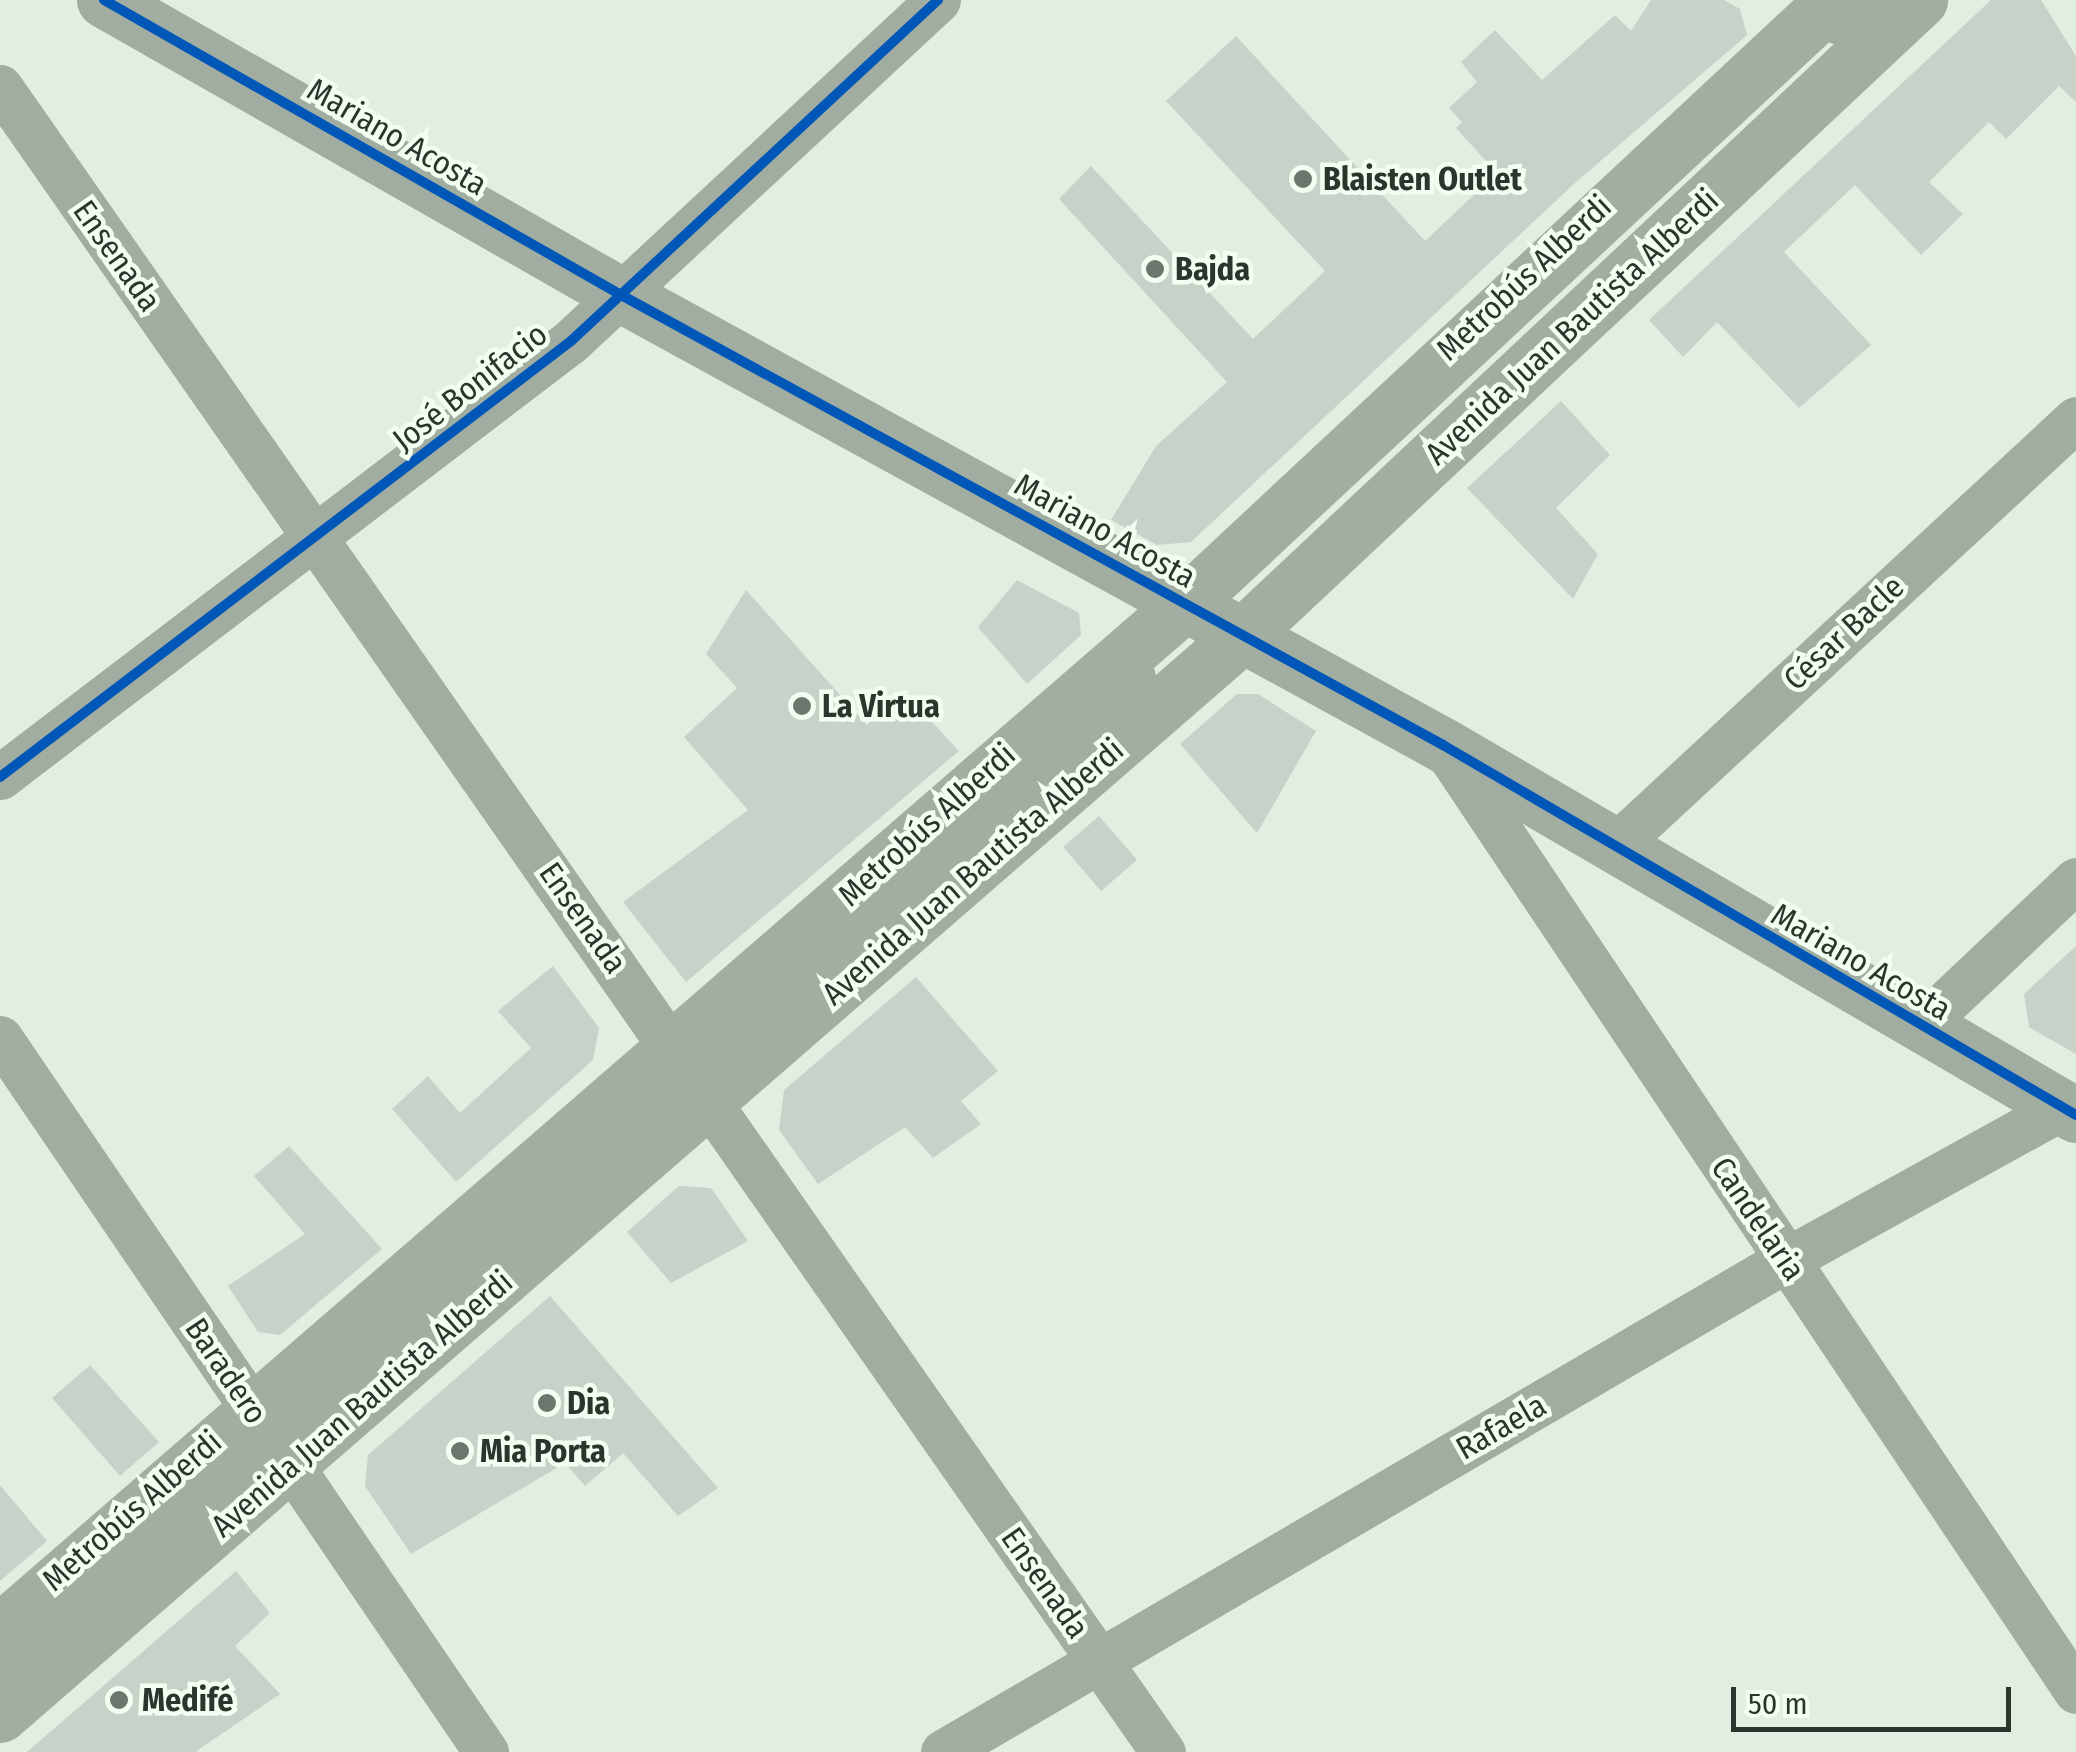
<!DOCTYPE html>
<html>
<head>
<meta charset="utf-8">
<style>
	body { margin:0 }
	#map { position:relative; width:2076px; height:1752px; overflow:hidden; background:#e2eee2; font-family:"Fira Sans Condensed",sans-serif }
	div>[style] { position:absolute }
	.building>* { inset:0; background:#c9d2c9 }
	.service>* { height:22px; margin:-11px; padding:0 11px; transform-origin:11px; border-radius:11px; background:#a1ada1 }
	.minor>* { height:45px; margin:-22.5px; padding:0 22.5px; transform-origin:22.5px; border-radius:22.5px; background:#a1ada1 }
	.tertiary>* { height:55px; margin:-27.5px; padding:0 27.5px; transform-origin:27.5px; border-radius:27.5px; background:#a1ada1 }
	.primary>* { height:55px; margin:-27.5px; padding:0 27.5px; transform-origin:27.5px; border-radius:27.5px; background:#a1aea1 }
	.cycleway>* { height:10px; margin:-5px; padding:0 5px; transform-origin:5px; border-radius:5px; background:#0057b8 }
	.dots>* { width:28px; height:28px; translate:-50% -50%; box-sizing:border-box; border:5px solid #f1fef1; border-radius:50% }
	span { translate:-50% -50%; white-space:nowrap; text-align:center; line-height:1.15; -webkit-text-stroke:9px #f1fef1; paint-order:stroke }
	.street-label { font-size:32px; color:#2c352c }
	.poi-label { font-size:32px; color:#2c352c; font-weight:700 }
	.left { translate:0 -50%; text-align:left }
	.scale { position:absolute; left:1731px; top:1687px; width:280px; height:45px; box-sizing:border-box; border:5px solid #2c352c; border-top:0; padding-left:12px; font-size:30px; line-height:35px; white-space:nowrap; color:#2c352c; -webkit-text-stroke:8px #f1fef1; paint-order:stroke }
</style>
</head>
<body>
<div id="map">
	<div class="building">
		<i style="clip-path:polygon(1651px 0,1724px 0,1740px 9px,1747px 35px,1575px 183px,1191px 542px,1157px 545px,1111px 520px,1156px 446px,1227px 382px,1059px 199px,1091px 166px,1253px 339px,1325px 271px,1166px 101px,1236px 36px,1425px 241px,1497px 173px,1456px 128px,1462px 122px,1449px 108px,1477px 82px,1461px 62px,1495px 30px,1542px 80px,1615px 15px,1631px 31px)"></i>
		<i style="clip-path:polygon(1991px 0,2041px 0,2076px 56px,2076px 102px,2059px 86px,2006px 139px,1989px 122px,1929px 182px,1963px 214px,1921px 255px,1855px 185px,1784px 252px,1871px 345px,1799px 408px,1717px 322px,1683px 357px,1649px 320px)"></i>
		<i style="clip-path:polygon(1561px 401px,1610px 455px,1556px 508px,1598px 554px,1573px 599px,1467px 488px)"></i>
		<i style="clip-path:polygon(1017px 580px,1079px 613px,1081px 635px,1027px 684px,978px 627px)"></i>
		<i style="clip-path:polygon(746px 590px,867px 725px,904px 692px,959px 751px,686px 982px,623px 902px,748px 810px,684px 737px,737px 688px,706px 654px)"></i>
		<i style="clip-path:polygon(1237px 694px,1258px 694px,1316px 731px,1257px 833px,1180px 744px)"></i>
		<i style="clip-path:polygon(1099px 816px,1137px 860px,1101px 891px,1063px 847px)"></i>
		<i style="clip-path:polygon(2076px 946px,2076px 1054px,2029px 1027px,2024px 994px)"></i>
		<i style="clip-path:polygon(553px 966px,599px 1028px,593px 1060px,456px 1182px,392px 1109px,428px 1076px,460px 1113px,531px 1048px,498px 1011px)"></i>
		<i style="clip-path:polygon(916px 977px,998px 1071px,961px 1101px,981px 1124px,933px 1158px,905px 1127px,818px 1184px,779px 1130px,784px 1090px)"></i>
		<i style="clip-path:polygon(289px 1146px,382px 1249px,280px 1335px,258px 1332px,228px 1286px,305px 1234px,254px 1176px)"></i>
		<i style="clip-path:polygon(679px 1186px,711px 1188px,748px 1241px,671px 1283px,627px 1232px)"></i>
		<i style="clip-path:polygon(550px 1296px,718px 1488px,678px 1516px,623px 1453px,585px 1486px,565px 1463px,411px 1554px,365px 1486px,368px 1455px)"></i>
		<i style="clip-path:polygon(90px 1365px,159px 1442px,120px 1476px,52px 1398px)"></i>
		<i style="clip-path:polygon(0 1485px,47px 1541px,0 1581px)"></i>
		<i style="clip-path:polygon(236px 1571px,270px 1613px,235px 1646px,280px 1694px,195px 1752px,27px 1752px)"></i>
	</div>
	<div class="service">
		<i style="left:1835px;top:33px;width:49px;rotate:-42.5deg"></i>
		<i style="left:0;top:1669px;width:913px;rotate:-40.56deg"></i>
		<i style="left:694px;top:1075px;width:603px;rotate:-41.64deg"></i>
	</div>
	<div class="minor">
		<i style="left:0;top:87px;width:2031px;rotate:55.07deg"></i>
		<i style="left:1444px;top:747px;width:1136px;rotate:56.2deg"></i>
		<i style="left:0;top:777px;width:718px;rotate:-37.36deg"></i>
		<i style="left:571px;top:341px;width:501px;rotate:-42.9deg"></i>
		<i style="left:1613px;top:848px;width:631px;rotate:-42.82deg"></i>
		<i style="left:1921px;top:1026px;width:213px;rotate:-43.3deg"></i>
		<i style="left:0;top:1038px;width:864px;rotate:55.76deg"></i>
		<i style="left:943px;top:1752px;width:976px;rotate:-30.27deg"></i>
		<i style="left:1786px;top:1260px;width:316px;rotate:-28.9deg"></i>
	</div>
	<div class="tertiary">
		<i style="left:104px;top:0;width:597px;rotate:29.7deg"></i>
		<i style="left:623px;top:296px;width:935px;rotate:28.7deg"></i>
		<i style="left:1443px;top:745px;width:733px;rotate:30.31deg"></i>
	</div>
	<div class="primary">
		<i style="left:0;top:1631px;width:1570px;rotate:-40.92deg"></i>
		<i style="left:1186px;top:603px;width:884px;rotate:-42.98deg"></i>
		<i style="left:0;top:1715px;width:1648px;rotate:-40.99deg"></i>
		<i style="left:1244px;top:634px;width:927px;rotate:-43.16deg"></i>
	</div>
	<div class="cycleway">
		<i style="left:104px;top:0;width:597px;rotate:29.7deg"></i>
		<i style="left:623px;top:296px;width:935px;rotate:28.7deg"></i>
		<i style="left:1443px;top:745px;width:733px;rotate:30.31deg"></i>
		<i style="left:0;top:777px;width:718px;rotate:-37.36deg"></i>
		<i style="left:571px;top:341px;width:501px;rotate:-42.9deg"></i>
	</div>
	<div class="dots">
		<i style="left:1303px;top:179px;background:#6c766c"></i>
		<i style="left:1155px;top:269px;background:#6c766c"></i>
		<i style="left:802px;top:706px;background:#6c766c"></i>
		<i style="left:547px;top:1403px;background:#6c766c"></i>
		<i style="left:460px;top:1451px;background:#6c766c"></i>
		<i style="left:119px;top:1700px;background:#6c766c"></i>
	</div>
	<div class="street-label">
		<span style="left:397px;top:137px;rotate:30deg">Mariano Acosta</span>
		<span style="left:117px;top:256px;rotate:55deg">Ensenada</span>
		<span style="left:1524px;top:278px;rotate:-43deg">Metrobús Alberdi</span>
		<span style="left:1572px;top:327px;rotate:-43deg">Avenida Juan Bautista Alberdi</span>
		<span style="left:470px;top:387px;rotate:-38deg">José Bonifacio</span>
		<span style="left:1105px;top:531px;rotate:29deg">Mariano Acosta</span>
		<span style="left:1844px;top:633px;rotate:-43deg">César Bacle</span>
		<span style="left:927px;top:825px;rotate:-42deg">Metrobús Alberdi</span>
		<span style="left:973px;top:872px;rotate:-41deg">Avenida Juan Bautista Alberdi</span>
		<span style="left:583px;top:918px;rotate:55deg">Ensenada</span>
		<span style="left:1861px;top:962px;rotate:30deg">Mariano Acosta</span>
		<span style="left:1758px;top:1219px;rotate:56deg">Candelaria</span>
		<span style="left:226px;top:1371px;rotate:56deg">Baradero</span>
		<span style="left:362px;top:1404px;rotate:-41deg">Avenida Juan Bautista Alberdi</span>
		<span style="left:1501px;top:1427px;rotate:-30deg">Rafaela</span>
		<span style="left:132px;top:1511px;rotate:-41deg">Metrobús Alberdi</span>
		<span style="left:1045px;top:1583px;rotate:55deg">Ensenada</span>
	</div>
	<div class="poi-label">
		<span class="left" style="left:1323px;top:179px">Blaisten Outlet</span>
		<span class="left" style="left:1175px;top:269px">Bajda</span>
		<span class="left" style="left:822px;top:706px">La Virtua</span>
		<span class="left" style="left:567px;top:1403px">Dia</span>
		<span class="left" style="left:480px;top:1451px">Mia Porta</span>
		<span class="left" style="left:142px;top:1700px">Medifé</span>
	</div>
	<div class="scale">50 m</div>
</div>
</body>
</html>
